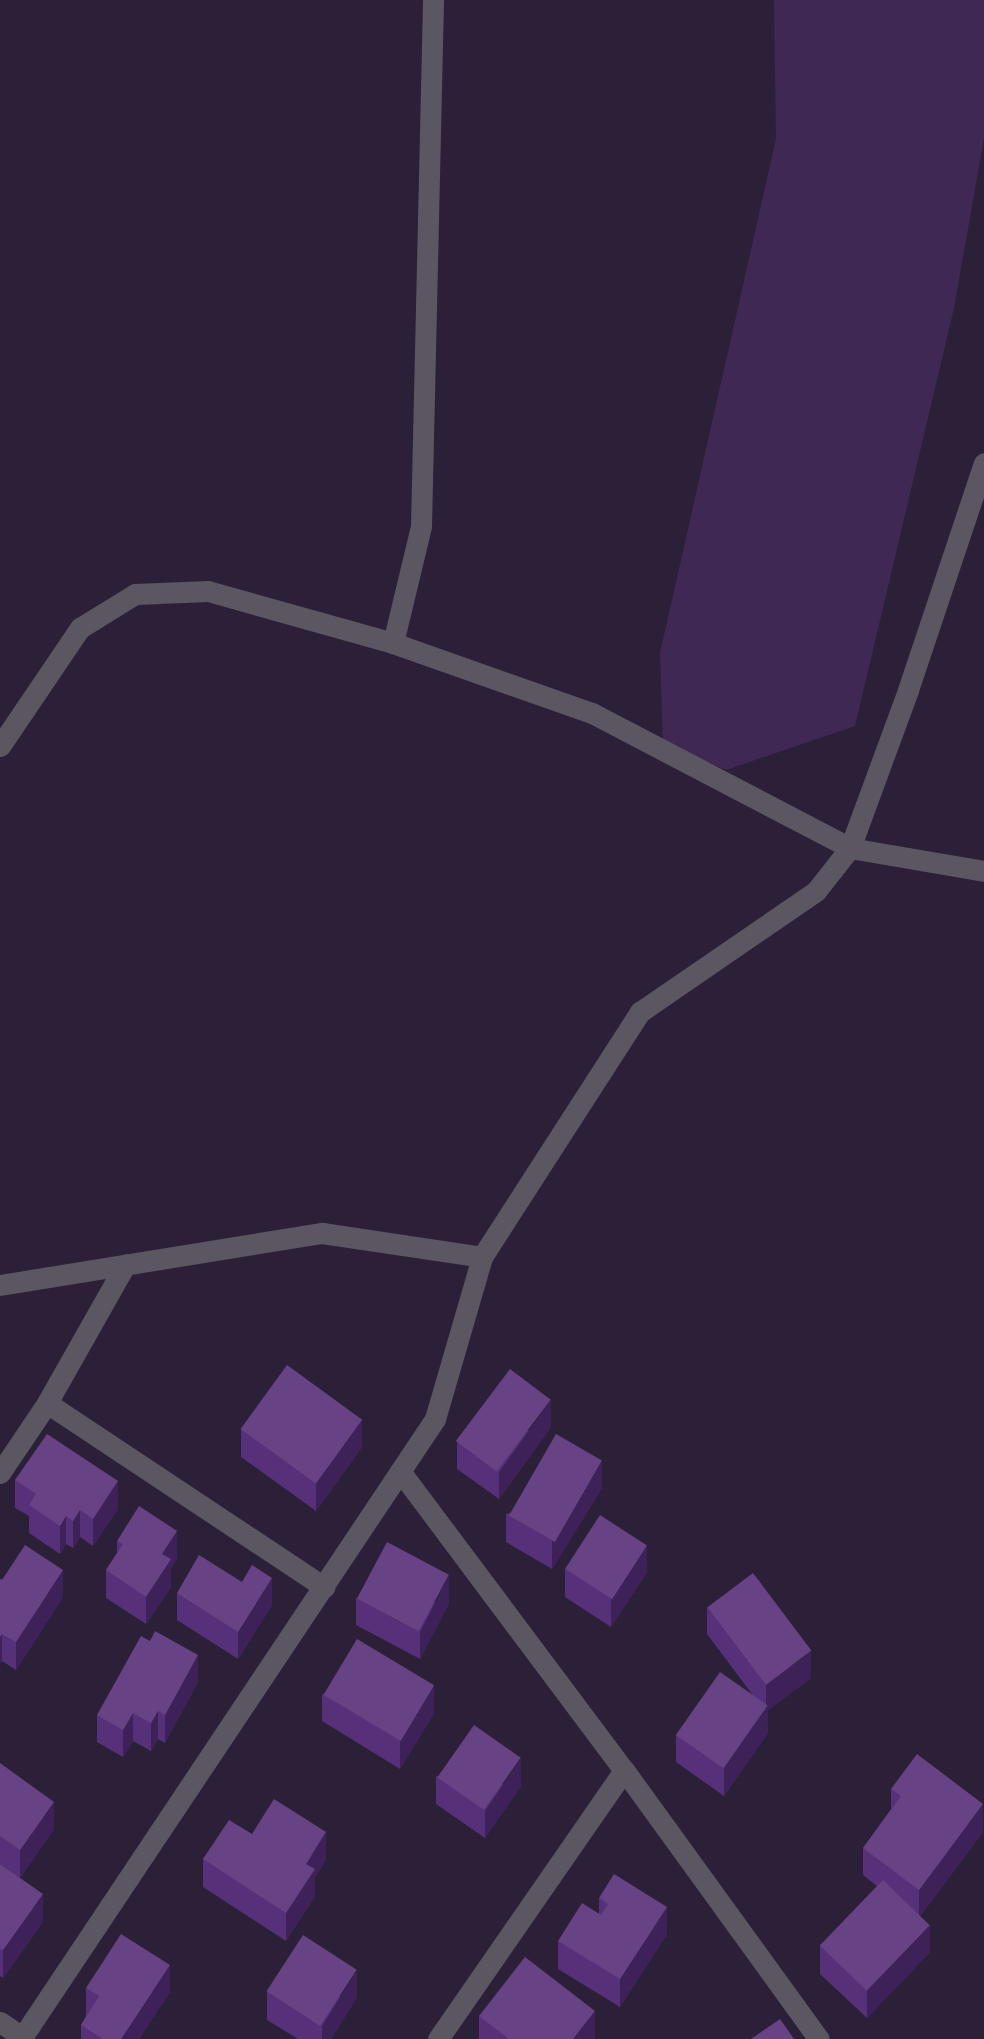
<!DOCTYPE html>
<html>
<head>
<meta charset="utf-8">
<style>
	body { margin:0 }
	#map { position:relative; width:984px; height:2039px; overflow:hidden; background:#2b2038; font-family:Karla,sans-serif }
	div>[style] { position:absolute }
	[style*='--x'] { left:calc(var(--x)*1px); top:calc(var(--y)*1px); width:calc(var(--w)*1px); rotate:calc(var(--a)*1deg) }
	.green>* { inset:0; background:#3f2954 }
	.street>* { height:21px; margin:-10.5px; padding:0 10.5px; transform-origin:10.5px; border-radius:10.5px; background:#5b5662 }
	.wall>* { inset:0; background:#563078 }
	.shaded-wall>* { inset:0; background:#3e2158 }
	.building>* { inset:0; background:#674385; transform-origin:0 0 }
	span { translate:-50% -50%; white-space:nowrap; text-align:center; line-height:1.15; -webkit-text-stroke:5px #110c17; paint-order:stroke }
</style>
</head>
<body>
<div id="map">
	<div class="green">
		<i style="clip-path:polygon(774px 0,984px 0,984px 138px,954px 308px,855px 726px,726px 770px,663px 743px,660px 653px,776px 139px)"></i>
	</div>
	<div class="street">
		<i style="--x:393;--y:643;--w:120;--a:-76.5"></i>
		<i style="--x:421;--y:526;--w:526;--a:-88.69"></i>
		<i style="--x:0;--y:746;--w:143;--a:-55.9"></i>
		<i style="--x:80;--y:628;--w:65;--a:-31.7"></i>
		<i style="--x:135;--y:594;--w:73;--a:-2.4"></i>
		<i style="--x:208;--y:591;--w:192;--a:15.7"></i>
		<i style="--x:393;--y:643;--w:211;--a:19.4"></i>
		<i style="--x:592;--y:713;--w:291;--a:27.6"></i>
		<i style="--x:850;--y:848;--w:136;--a:9.7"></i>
		<i style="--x:0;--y:1285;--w:326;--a:-9.2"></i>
		<i style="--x:322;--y:1233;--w:162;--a:8.5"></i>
		<i style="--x:47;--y:1403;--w:333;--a:33.6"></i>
		<i style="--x:400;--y:1471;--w:374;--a:53.2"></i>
		<i style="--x:624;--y:1770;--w:332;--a:54.1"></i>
		<i style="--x:0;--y:1473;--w:84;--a:-56.1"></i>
		<i style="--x:47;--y:1403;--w:159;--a:-60.5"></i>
		<i style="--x:0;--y:2022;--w:27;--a:34"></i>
		<i style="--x:21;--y:2039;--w:746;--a:-56.27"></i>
		<i style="--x:435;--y:1419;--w:169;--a:-73.8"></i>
		<i style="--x:482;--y:1257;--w:292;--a:-57.2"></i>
		<i style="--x:640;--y:1012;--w:214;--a:-34.5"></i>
		<i style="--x:816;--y:891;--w:55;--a:-51.7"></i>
		<i style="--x:850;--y:848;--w:168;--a:-69.8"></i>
		<i style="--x:908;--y:690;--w:239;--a:-71.5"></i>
		<i style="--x:438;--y:2039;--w:327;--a:-55.3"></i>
	</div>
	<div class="wall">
		<i style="clip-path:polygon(551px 1427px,499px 1499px,457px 1469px,457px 1442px)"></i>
		<i style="clip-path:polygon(241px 1429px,362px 1447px,316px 1511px,241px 1457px)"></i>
		<i style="clip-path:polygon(15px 1480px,118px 1509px,93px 1546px,80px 1537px,73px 1548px,66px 1544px,60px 1554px,29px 1533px,29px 1516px,15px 1508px)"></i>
		<i style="clip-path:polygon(602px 1488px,552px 1569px,506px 1542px,506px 1514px)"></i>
		<i style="clip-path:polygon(117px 1541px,177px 1559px,171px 1568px,171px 1587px,146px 1624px,106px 1598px,106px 1570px,117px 1553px)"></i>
		<i style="clip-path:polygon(565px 1569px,647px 1572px,611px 1627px,565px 1597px)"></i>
		<i style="clip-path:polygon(0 1579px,63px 1597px,16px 1670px,2px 1661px,0 1664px)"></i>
		<i style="clip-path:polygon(177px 1593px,272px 1605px,238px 1659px,177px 1620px)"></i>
		<i style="clip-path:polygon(356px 1598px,449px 1603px,420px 1659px,356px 1625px)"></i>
		<i style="clip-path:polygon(707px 1607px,811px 1678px,768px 1710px,768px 1733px,724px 1796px,676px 1762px,676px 1735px,752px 1694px,707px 1634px)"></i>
		<i style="clip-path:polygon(198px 1682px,165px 1743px,158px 1739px,151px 1751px,133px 1741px,123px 1757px,97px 1742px,97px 1715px)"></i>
		<i style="clip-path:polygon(322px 1694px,434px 1713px,400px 1769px,322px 1721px)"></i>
		<i style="clip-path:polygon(0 1763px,54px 1829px,20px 1878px,0 1864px)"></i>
		<i style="clip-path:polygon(436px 1776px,521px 1786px,485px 1838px,436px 1804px)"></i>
		<i style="clip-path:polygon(891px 1789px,983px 1832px,920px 1916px,930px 1952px,867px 2018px,820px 1974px,820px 1946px,877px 1886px,863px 1875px,863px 1848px,891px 1809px)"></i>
		<i style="clip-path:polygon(252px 1834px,326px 1860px,315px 1877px,315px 1896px,286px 1941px,203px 1887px,203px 1859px)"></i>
		<i style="clip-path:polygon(0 1864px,43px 1922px,3px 1978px,0 1976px)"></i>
		<i style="clip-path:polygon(599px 1898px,667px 1934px,620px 2007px,558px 1969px,558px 1941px,599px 1914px)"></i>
		<i style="clip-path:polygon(86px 1988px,170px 1992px,139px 2039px,81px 2039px,81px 2025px,86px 2016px)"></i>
		<i style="clip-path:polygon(267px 1992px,357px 1997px,331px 2039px,298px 2039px,267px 2020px)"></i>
		<i style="clip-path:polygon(479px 2016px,595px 2039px,479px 2039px)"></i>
	</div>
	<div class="shaded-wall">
		<i style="clip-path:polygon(551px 1400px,551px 1427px,499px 1499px,499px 1472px)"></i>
		<i style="clip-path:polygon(362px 1420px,362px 1447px,316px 1511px,316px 1483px)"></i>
		<i style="clip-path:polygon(602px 1461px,602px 1488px,552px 1569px,552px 1542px)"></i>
		<i style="clip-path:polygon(118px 1481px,118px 1509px,93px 1546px,93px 1519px)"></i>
		<i style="clip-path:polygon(80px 1510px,80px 1537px,73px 1548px,73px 1521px)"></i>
		<i style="clip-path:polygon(66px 1516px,66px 1544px,60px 1554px,60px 1526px)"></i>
		<i style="clip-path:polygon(177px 1531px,177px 1559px,171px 1568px,171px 1587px,146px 1624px,146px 1597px,162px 1554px)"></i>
		<i style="clip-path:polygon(647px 1545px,647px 1572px,611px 1627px,611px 1599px)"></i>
		<i style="clip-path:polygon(63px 1570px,63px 1597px,16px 1670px,16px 1642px)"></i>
		<i style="clip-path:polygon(449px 1575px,449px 1603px,420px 1659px,420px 1632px)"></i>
		<i style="clip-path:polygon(272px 1578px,272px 1605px,238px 1659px,238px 1632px)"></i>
		<i style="clip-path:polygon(2px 1634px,2px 1661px,0 1664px,0 1637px)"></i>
		<i style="clip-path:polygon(811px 1651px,811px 1678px,768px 1710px,768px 1733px,724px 1796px,724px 1768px,766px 1708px,766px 1685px)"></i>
		<i style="clip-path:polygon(198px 1655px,198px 1682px,165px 1743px,165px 1715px)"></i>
		<i style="clip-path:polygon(434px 1685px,434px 1713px,400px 1769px,400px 1741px)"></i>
		<i style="clip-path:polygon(158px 1711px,158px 1739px,151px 1751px,151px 1723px)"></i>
		<i style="clip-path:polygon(133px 1713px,133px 1741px,123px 1757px,123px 1730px)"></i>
		<i style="clip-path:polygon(521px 1758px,521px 1786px,485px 1838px,485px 1811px)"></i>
		<i style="clip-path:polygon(54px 1802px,54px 1829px,20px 1878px,20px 1850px)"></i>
		<i style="clip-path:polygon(983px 1804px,983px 1832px,919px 1917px,919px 1890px)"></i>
		<i style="clip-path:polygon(326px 1832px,326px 1860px,315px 1877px,315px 1896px,286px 1941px,286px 1913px,306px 1864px)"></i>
		<i style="clip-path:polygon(43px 1894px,43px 1922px,3px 1978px,3px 1950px)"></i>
		<i style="clip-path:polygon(667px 1907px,667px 1934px,620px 2007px,620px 1979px)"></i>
		<i style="clip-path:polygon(930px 1925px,930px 1952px,867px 2018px,867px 1991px)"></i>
		<i style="clip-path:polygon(170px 1965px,170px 1992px,139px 2039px,121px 2039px)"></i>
		<i style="clip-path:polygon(357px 1970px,357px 1997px,331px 2039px,322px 2039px,322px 2026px)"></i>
		<i style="clip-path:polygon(595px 2011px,595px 2039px,573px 2039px)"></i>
	</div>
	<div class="building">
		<i style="left:287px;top:1365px;width:93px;height:79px;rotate:36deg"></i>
		<i style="left:510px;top:1369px;width:51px;height:90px;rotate:37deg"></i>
		<i style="clip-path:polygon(47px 1434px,118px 1481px,93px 1519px,80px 1510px,73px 1521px,66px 1516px,60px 1526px,29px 1505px,36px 1494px,15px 1480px)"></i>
		<i style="left:556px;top:1434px;width:53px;height:94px;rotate:30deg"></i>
		<i style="clip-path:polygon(139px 1506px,177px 1531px,162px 1554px,171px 1559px,146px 1597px,106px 1570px,123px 1544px,117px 1541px)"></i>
		<i style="left:600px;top:1515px;width:56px;height:64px;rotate:33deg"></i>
		<i style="left:387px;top:1542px;width:70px;height:64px;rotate:28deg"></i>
		<i style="clip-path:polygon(25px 1545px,63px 1570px,16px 1642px,2px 1634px,0 1637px,0 1579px,2px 1580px)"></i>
		<i style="clip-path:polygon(199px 1555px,242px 1582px,252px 1565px,272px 1578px,238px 1632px,177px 1593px)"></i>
		<i style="left:753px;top:1573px;width:97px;height:57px;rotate:53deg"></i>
		<i style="clip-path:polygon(155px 1631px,198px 1655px,165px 1715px,158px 1711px,151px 1723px,133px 1713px,123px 1730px,97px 1715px,141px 1636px,150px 1641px)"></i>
		<i style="left:357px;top:1639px;width:90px;height:65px;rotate:31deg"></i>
		<i style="left:720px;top:1672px;width:58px;height:77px;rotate:35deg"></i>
		<i style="left:474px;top:1725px;width:57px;height:64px;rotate:35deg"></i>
		<i style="clip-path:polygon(917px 1754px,983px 1804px,919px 1890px,863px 1848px,901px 1796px,891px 1789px)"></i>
		<i style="clip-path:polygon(0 1763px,54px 1802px,20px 1850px,0 1836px)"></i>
		<i style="clip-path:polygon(274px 1799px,326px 1832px,306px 1864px,315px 1869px,286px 1913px,203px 1859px,229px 1820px,252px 1834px)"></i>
		<i style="clip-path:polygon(0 1864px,43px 1894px,3px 1950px,0 1949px)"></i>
		<i style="clip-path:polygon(614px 1874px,667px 1907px,620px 1979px,558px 1941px,582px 1903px,601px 1915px,608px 1904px,599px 1898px)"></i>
		<i style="left:883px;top:1880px;width:65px;height:91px;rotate:44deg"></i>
		<i style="clip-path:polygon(121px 1934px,170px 1965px,121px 2039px,103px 2039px,81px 2025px,99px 1996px,86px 1988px)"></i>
		<i style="left:303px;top:1935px;width:64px;height:67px;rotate:33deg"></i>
		<i style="clip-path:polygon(525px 1957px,595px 2011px,573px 2039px,509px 2039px,479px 2016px)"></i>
		<i style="clip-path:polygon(780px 2019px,794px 2039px,751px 2039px)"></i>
	</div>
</div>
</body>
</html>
